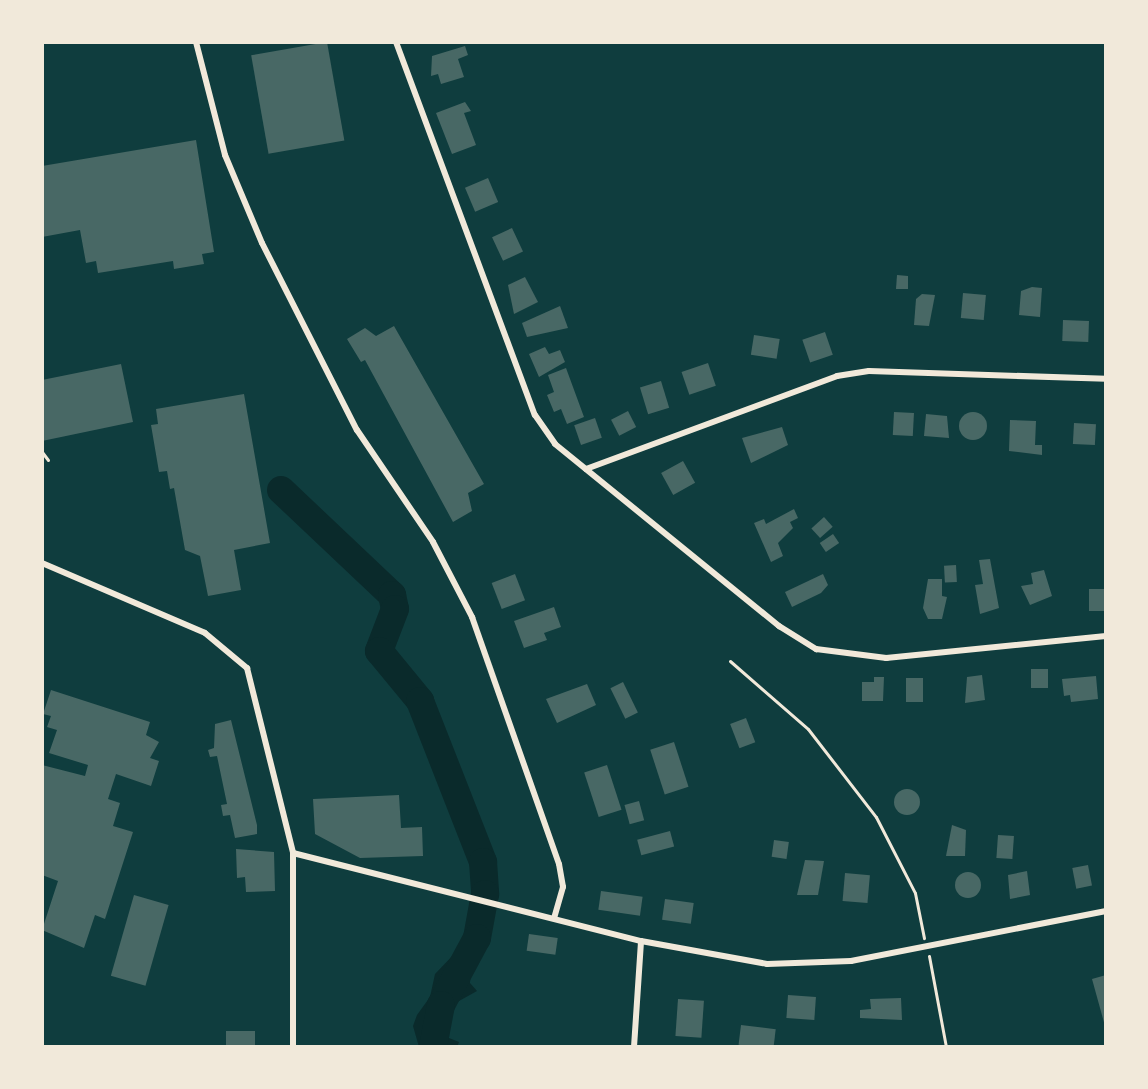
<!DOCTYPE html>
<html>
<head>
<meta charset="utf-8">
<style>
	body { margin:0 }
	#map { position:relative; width:1148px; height:1089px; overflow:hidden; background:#0f3d3e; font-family:Manrope,sans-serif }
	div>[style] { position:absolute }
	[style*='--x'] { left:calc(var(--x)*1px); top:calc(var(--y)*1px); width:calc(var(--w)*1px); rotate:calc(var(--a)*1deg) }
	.water>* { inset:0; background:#0a2a2b }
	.river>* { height:28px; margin:-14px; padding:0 14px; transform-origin:14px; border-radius:14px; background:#0a2a2b }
	.building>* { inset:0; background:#486865; transform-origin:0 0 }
	.round { border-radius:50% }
	.path>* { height:3px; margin:-1.5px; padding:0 1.5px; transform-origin:1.5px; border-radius:1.5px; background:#f1e9da }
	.minor>* { height:6px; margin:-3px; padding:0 3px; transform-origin:3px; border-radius:3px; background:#f1e9da }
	span { translate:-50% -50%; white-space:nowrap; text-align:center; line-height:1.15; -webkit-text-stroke:4.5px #f1e9da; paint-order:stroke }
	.frame { position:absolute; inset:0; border:44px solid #f1e9da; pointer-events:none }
</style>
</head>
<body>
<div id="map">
	<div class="water">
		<i style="clip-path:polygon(458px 950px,472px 953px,470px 983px,477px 991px,450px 1006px,449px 1038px,459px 1042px,457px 1047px,419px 1047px,413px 1026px,417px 1015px,430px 997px,435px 974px)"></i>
	</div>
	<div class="river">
		<i style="--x:281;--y:490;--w:153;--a:43.4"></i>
		<i style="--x:392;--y:595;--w:14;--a:78"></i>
		<i style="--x:395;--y:609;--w:45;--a:110.9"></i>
		<i style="--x:379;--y:651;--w:65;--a:50.6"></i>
		<i style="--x:420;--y:701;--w:173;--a:68.6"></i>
		<i style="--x:483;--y:862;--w:32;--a:86"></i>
		<i style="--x:485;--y:894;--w:45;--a:100.3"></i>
		<i style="--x:477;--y:938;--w:76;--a:118.2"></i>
		<i style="--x:441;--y:1005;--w:43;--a:100.8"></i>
	</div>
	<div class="building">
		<i style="left:327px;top:42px;width:100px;height:77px;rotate:80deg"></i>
		<i style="clip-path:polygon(465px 46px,468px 55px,458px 59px,464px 77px,441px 84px,438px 74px,431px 76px,432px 56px)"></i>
		<i style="clip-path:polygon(465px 102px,471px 111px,464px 113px,476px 145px,452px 154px,436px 113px)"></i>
		<i style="clip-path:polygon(196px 140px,214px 252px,202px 254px,204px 264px,174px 269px,173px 261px,98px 273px,96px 261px,86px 263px,80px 230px,42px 237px,42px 166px)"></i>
		<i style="left:488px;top:178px;width:26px;height:25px;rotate:67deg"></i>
		<i style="left:512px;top:228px;width:26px;height:22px;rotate:65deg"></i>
		<i style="clip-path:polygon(897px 275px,908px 276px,908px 289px,896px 289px)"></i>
		<i style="clip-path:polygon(525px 277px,538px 302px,514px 314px,508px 285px)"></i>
		<i style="clip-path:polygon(1032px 287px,1042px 288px,1040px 317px,1019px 315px,1021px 291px)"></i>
		<i style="left:963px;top:293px;width:23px;height:25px;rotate:5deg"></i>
		<i style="clip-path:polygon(922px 294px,935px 295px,929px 326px,914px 325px,916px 299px)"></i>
		<i style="clip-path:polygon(560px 306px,568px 328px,527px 337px,522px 323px)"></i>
		<i style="left:1063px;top:320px;width:26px;height:21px;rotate:2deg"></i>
		<i style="clip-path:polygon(394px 326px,484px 484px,468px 493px,472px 511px,453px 522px,365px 360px,361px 362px,347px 339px,365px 328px,376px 336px)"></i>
		<i style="left:825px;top:332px;width:24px;height:24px;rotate:71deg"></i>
		<i style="left:754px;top:335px;width:26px;height:20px;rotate:9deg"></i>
		<i style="clip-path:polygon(545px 347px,549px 354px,560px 350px,565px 362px,539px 377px,529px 354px)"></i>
		<i style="left:708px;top:363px;width:24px;height:28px;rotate:71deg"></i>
		<i style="clip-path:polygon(121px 364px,133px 422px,42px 441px,42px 380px)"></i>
		<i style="clip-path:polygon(566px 368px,584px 417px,567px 424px,561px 409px,554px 412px,547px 395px,554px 392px,548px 375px)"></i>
		<i style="left:661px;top:381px;width:28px;height:22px;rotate:73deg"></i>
		<i style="clip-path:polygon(244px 394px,270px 543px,234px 550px,241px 590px,208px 596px,200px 556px,185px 550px,174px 488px,170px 489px,167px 471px,159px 472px,151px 425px,158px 424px,156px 409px)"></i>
		<i style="left:628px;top:411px;width:18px;height:19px;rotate:63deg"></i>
		<i style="left:894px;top:412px;width:20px;height:23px;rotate:3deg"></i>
		<i class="round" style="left:959px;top:412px;width:28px;height:28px"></i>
		<i style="clip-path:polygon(926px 414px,947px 416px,949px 438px,924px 436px)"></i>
		<i style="left:595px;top:418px;width:21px;height:22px;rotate:71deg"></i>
		<i style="clip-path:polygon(1010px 420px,1036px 421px,1035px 445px,1042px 445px,1042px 455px,1009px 451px)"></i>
		<i style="left:1074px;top:423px;width:22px;height:21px;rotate:3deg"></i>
		<i style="clip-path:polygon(782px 427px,788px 445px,751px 463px,742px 438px)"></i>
		<i style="left:683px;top:461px;width:25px;height:25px;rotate:61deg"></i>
		<i style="clip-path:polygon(794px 509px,798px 518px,790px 522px,793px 528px,778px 543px,783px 556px,771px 562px,754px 523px,764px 519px,766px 524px)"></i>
		<i style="left:824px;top:517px;width:13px;height:17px;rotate:48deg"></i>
		<i style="left:833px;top:534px;width:11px;height:16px;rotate:56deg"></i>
		<i style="clip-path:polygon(990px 559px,999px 608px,980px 614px,975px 585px,983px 584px,979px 560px)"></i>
		<i style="left:956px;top:565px;width:17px;height:12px;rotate:87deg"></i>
		<i style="clip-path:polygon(1044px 570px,1052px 596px,1030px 605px,1021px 586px,1033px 584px,1031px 573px)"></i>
		<i style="left:515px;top:574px;width:28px;height:25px;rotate:69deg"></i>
		<i style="clip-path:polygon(823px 574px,828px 585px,821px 593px,792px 607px,785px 592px)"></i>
		<i style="clip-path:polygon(928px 579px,942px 579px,942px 596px,947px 597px,942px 619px,928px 619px,923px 608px)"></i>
		<i style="left:1089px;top:589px;width:17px;height:22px"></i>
		<i style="clip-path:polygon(554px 607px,561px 627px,544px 633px,547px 640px,524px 648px,514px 621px)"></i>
		<i style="left:1031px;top:669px;width:17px;height:19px"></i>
		<i style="clip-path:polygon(982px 675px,985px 700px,965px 703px,967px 677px)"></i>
		<i style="clip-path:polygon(1096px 676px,1098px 699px,1071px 702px,1070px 695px,1064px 696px,1062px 679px)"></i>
		<i style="clip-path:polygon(874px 677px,884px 677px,883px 701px,862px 701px,862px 682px,874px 682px)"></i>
		<i style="left:906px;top:678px;width:17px;height:24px"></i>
		<i style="left:623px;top:682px;width:34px;height:14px;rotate:64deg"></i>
		<i style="clip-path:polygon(587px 684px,596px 705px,557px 723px,546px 699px)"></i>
		<i style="clip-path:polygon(51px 690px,150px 722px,146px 735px,159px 742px,150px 758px,159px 761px,151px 786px,116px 774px,108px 799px,120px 803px,113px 826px,133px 832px,105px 919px,95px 915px,84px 948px,42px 930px,58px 881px,42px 875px,42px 765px,85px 776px,88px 765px,49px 753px,57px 730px,47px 727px,51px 716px,43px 714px)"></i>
		<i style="left:746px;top:718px;width:26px;height:17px;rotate:69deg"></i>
		<i style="clip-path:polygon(231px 720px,257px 825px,257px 834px,235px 838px,230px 815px,223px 816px,221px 805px,227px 804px,217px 756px,210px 757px,208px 750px,214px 748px,215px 724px)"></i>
		<i style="left:674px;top:742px;width:47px;height:25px;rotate:72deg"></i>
		<i style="left:607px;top:765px;width:47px;height:24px;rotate:72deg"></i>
		<i class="round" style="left:894px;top:789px;width:26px;height:26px"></i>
		<i style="clip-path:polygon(399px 795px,401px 828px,422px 827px,423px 856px,360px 858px,315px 834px,313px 799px)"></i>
		<i style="left:639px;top:801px;width:20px;height:15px;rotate:75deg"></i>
		<i style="clip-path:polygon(952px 825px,966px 830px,965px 856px,946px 856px)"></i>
		<i style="left:670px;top:831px;width:16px;height:34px;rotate:75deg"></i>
		<i style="left:998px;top:835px;width:16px;height:23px;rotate:4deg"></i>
		<i style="left:774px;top:840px;width:15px;height:17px;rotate:8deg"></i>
		<i style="clip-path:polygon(236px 849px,274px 852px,275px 891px,246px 892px,245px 877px,237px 878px)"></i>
		<i style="clip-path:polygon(805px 860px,824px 861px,818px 895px,797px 895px)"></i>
		<i style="left:1088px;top:865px;width:21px;height:16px;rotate:79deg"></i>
		<i style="clip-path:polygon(1027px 871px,1030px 895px,1010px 899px,1008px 875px)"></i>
		<i class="round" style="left:955px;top:872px;width:26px;height:26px"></i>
		<i style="left:845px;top:873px;width:25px;height:28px;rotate:5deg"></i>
		<i style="left:601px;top:891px;width:42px;height:19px;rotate:8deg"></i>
		<i style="left:134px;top:895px;width:36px;height:84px;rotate:16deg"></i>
		<i style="left:665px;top:899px;width:29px;height:21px;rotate:8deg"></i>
		<i style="left:529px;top:934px;width:29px;height:17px;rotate:8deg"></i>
		<i style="clip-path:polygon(1106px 975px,1106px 1026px,1105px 1026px,1092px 979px)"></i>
		<i style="left:788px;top:995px;width:28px;height:23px;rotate:4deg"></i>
		<i style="clip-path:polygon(901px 998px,902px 1020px,860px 1018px,860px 1010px,871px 1009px,870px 999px)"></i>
		<i style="left:678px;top:999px;width:26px;height:37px;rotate:4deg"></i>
		<i style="left:741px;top:1025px;width:35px;height:20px;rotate:7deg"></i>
		<i style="left:226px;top:1031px;width:29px;height:16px"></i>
	</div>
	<div class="path">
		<i style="--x:42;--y:452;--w:10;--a:53"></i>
		<i style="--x:730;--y:661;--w:103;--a:41.1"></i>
		<i style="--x:808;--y:729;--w:111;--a:52.3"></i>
		<i style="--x:876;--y:817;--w:85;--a:62.8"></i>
		<i style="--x:915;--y:893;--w:46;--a:78.7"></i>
		<i style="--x:929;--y:956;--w:93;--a:79.4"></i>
	</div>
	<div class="minor">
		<i style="--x:196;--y:42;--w:117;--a:75.6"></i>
		<i style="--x:225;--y:155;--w:95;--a:67.2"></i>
		<i style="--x:262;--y:243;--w:210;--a:63.1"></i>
		<i style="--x:357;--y:430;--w:135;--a:55.8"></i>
		<i style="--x:433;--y:542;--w:85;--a:62.5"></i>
		<i style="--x:472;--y:617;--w:262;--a:70.6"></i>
		<i style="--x:559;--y:864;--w:23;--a:80"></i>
		<i style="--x:563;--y:887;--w:32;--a:106"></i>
		<i style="--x:396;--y:42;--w:398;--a:69.6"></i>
		<i style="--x:535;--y:415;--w:35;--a:55"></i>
		<i style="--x:555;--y:444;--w:289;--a:39.1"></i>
		<i style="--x:779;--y:626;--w:44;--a:31.9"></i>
		<i style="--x:816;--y:649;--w:71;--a:7.3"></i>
		<i style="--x:886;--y:658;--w:221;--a:-5.7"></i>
		<i style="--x:586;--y:469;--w:268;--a:-20.3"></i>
		<i style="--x:837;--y:376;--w:32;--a:-9"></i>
		<i style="--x:869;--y:371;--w:237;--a:1.9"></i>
		<i style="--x:42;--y:563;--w:177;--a:23.2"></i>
		<i style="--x:205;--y:633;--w:55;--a:39.8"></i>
		<i style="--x:247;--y:668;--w:191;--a:76"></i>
		<i style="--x:293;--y:853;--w:194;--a:90"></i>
		<i style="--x:293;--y:853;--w:359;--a:14.2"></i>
		<i style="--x:641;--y:941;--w:128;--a:10.3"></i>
		<i style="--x:767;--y:964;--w:84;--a:-2"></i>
		<i style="--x:851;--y:961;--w:260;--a:-11.1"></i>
		<i style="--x:634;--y:1047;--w:106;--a:-86.2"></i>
	</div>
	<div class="frame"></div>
</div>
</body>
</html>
